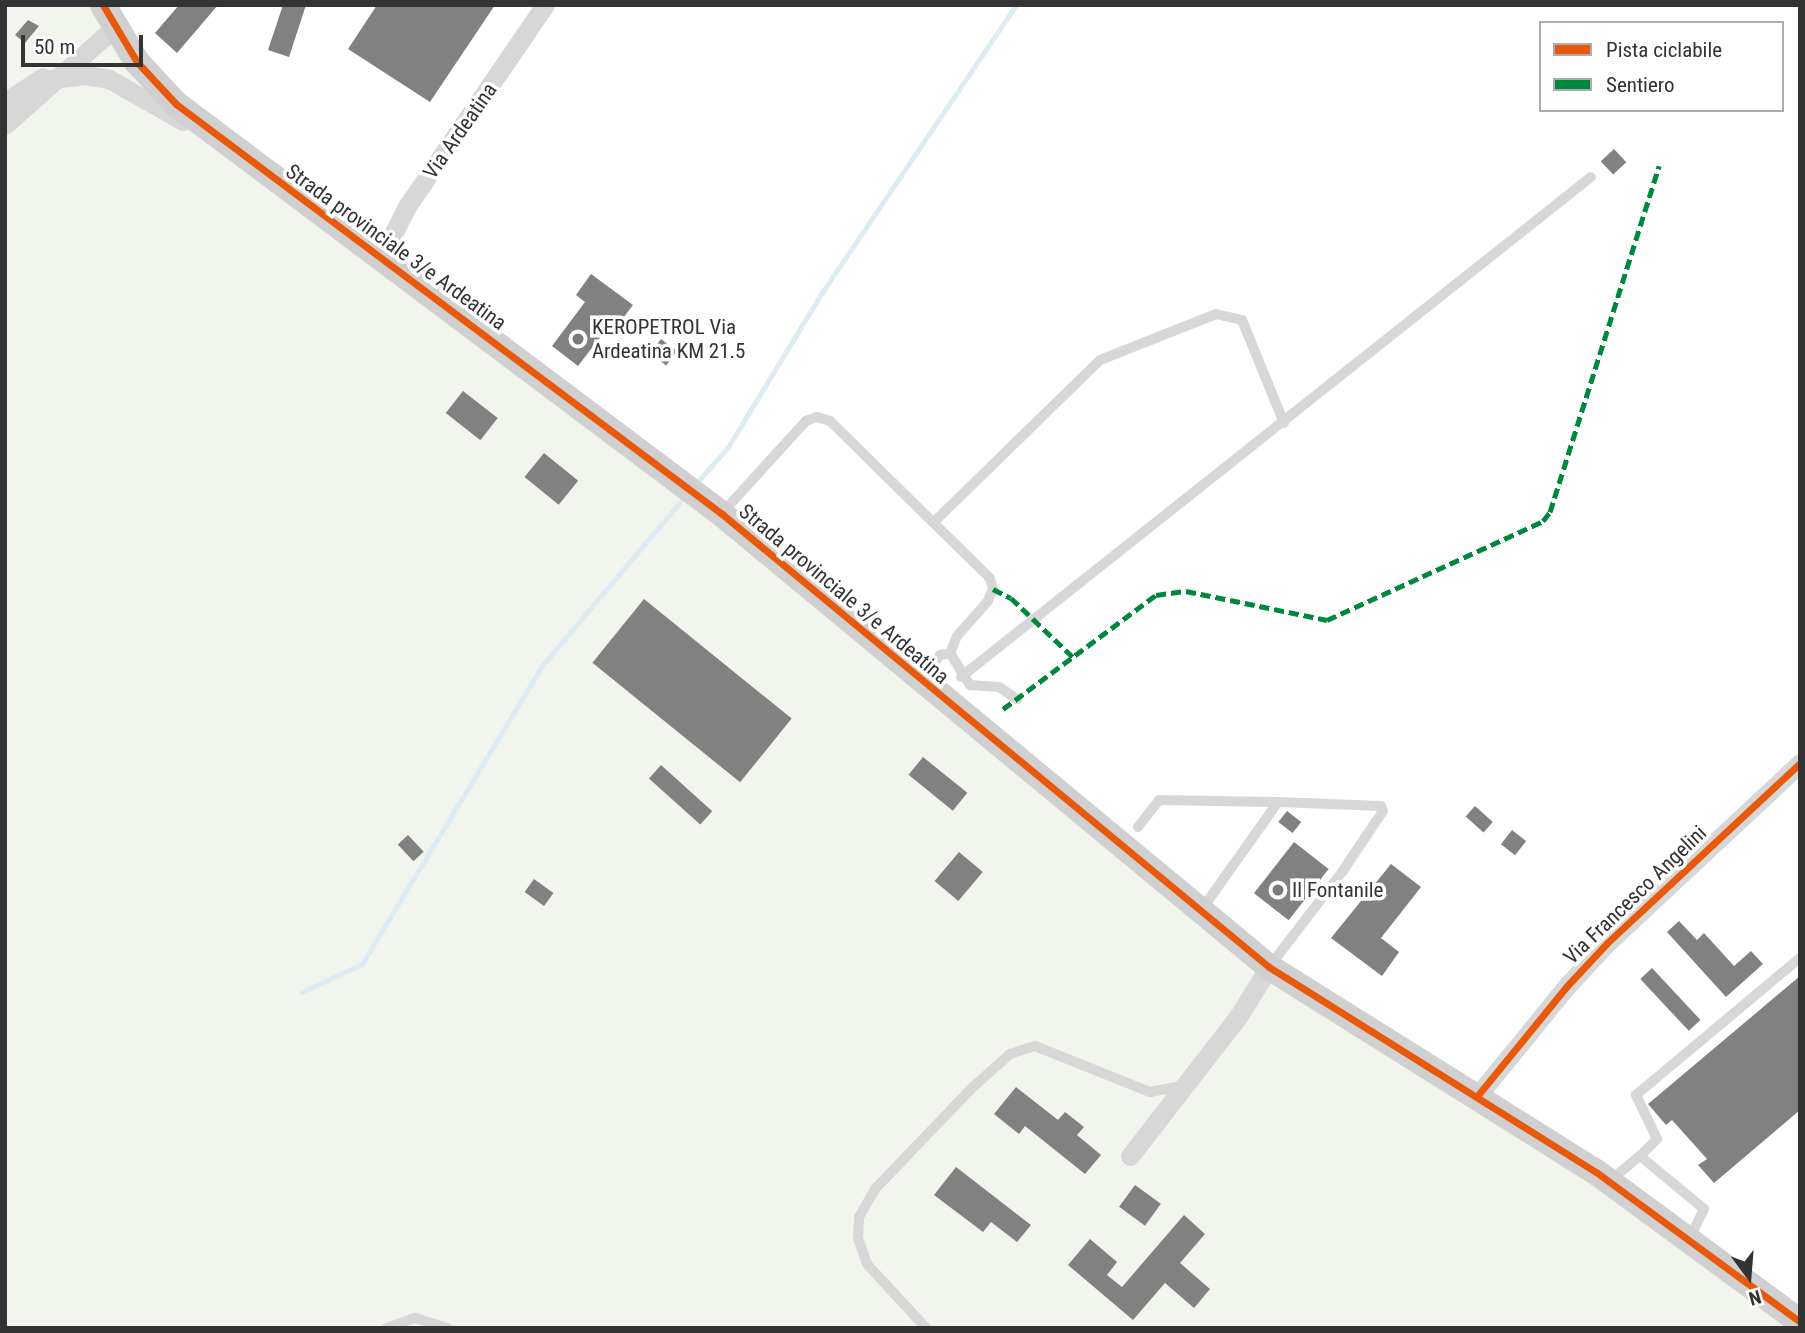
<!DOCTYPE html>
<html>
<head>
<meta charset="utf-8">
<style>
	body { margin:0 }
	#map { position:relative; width:1805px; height:1333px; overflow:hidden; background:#fff; font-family:"Roboto Condensed",sans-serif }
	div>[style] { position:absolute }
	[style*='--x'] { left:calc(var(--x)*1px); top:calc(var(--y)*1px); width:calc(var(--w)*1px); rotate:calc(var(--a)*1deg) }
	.green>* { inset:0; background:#f1f5ed }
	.stream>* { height:5px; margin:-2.5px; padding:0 2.5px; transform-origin:2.5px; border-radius:2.5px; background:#ddebf3 }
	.building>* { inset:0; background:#818181; transform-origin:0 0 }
	.service>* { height:10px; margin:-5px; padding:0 5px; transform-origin:5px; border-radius:5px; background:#d7d7d7 }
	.minor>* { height:19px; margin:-9.5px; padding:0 9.5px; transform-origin:9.5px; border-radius:9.5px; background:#d7d7d7 }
	.secondary>* { height:26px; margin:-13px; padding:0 13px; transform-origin:13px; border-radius:13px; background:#d0d0d0 }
	.quiet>* { height:5px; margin-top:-2.5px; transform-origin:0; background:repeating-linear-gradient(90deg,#00873e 0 10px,transparent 0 15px) }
	.cycleway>* { height:7px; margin:-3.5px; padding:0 3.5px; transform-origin:3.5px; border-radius:3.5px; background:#e8590c }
	.dots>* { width:19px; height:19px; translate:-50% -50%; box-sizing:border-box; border:4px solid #fff; border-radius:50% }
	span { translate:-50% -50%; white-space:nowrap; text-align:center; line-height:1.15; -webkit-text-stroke:7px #fff; paint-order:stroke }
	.street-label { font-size:21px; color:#333 }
	.poi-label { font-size:21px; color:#333 }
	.left { translate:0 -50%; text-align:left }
	.frame { position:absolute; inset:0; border:7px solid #333; pointer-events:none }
	.legend { position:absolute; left:1539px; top:21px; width:245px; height:91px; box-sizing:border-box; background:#fff; border:2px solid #adadad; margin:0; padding:9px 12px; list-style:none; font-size:21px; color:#333 }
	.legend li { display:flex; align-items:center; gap:14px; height:35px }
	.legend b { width:35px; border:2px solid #adadad }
	.north { position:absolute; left:1714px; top:1242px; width:70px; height:70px; -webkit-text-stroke:5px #fff; paint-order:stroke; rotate:164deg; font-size:19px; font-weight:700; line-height:28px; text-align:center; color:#333 }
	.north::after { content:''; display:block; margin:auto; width:24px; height:32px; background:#333; clip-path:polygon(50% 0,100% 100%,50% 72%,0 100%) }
	.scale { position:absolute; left:21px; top:35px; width:122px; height:32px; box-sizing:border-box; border:4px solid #333; border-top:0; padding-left:9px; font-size:21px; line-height:24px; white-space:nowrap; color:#333; -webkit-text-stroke:5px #fff; paint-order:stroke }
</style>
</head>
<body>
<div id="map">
	<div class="green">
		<i style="clip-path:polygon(5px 5px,91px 5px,107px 33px,1199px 913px,1478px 1095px,1791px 1328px,5px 1328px)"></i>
	</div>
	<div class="stream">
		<i style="--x:700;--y:479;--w:43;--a:-48.8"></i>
		<i style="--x:728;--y:447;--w:183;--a:-58.7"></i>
		<i style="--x:823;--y:291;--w:345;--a:-56"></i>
		<i style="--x:302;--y:992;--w:66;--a:-25"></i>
		<i style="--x:362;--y:964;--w:347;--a:-58.9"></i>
		<i style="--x:541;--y:667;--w:217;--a:-49.9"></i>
	</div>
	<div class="building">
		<i style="clip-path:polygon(179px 5px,218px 5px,177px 53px,155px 33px)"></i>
		<i style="clip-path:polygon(283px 5px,306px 5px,289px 57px,268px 50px)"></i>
		<i style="clip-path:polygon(377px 5px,495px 5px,430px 102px,348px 49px)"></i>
		<i style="clip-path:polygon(28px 20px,39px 26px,25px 43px,15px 35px)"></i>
		<i style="left:1614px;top:149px;width:18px;height:18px;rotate:47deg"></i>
		<i style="clip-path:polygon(591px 274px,633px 305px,617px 326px,612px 322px,578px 366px,552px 346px,585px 302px,576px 295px)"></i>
		<i style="left:661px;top:339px;width:20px;height:18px;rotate:37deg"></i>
		<i style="left:463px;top:391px;width:44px;height:28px;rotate:38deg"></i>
		<i style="left:544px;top:453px;width:44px;height:31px;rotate:39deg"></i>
		<i style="left:644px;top:599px;width:190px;height:82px;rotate:39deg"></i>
		<i style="left:923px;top:757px;width:57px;height:23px;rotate:39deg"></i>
		<i style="left:661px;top:765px;width:69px;height:18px;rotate:42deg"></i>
		<i style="left:1475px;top:806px;width:24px;height:14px;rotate:42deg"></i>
		<i style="left:1287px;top:811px;width:18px;height:14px;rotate:38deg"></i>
		<i style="left:1512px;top:830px;width:18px;height:18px;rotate:38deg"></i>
		<i style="left:408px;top:835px;width:23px;height:14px;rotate:47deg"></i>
		<i style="left:1294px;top:842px;width:44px;height:65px;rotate:38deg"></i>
		<i style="left:959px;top:852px;width:31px;height:38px;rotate:40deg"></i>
		<i style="clip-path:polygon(1391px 864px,1421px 887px,1381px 938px,1399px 952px,1382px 976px,1331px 938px)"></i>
		<i style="left:534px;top:879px;width:24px;height:16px;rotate:36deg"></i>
		<i style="clip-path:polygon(1679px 921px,1697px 940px,1704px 933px,1734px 966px,1751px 951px,1763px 964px,1726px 997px,1667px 932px)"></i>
		<i style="left:1652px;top:968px;width:71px;height:16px;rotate:47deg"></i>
		<i style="clip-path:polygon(1800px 976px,1800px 1110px,1714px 1183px,1698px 1165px,1707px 1159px,1672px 1120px,1666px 1125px,1648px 1104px)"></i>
		<i style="clip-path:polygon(1016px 1087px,1058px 1120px,1065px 1112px,1084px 1127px,1077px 1135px,1101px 1155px,1085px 1174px,1025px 1126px,1019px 1134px,994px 1114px)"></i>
		<i style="clip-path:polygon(956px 1167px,1031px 1225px,1017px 1242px,991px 1222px,983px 1232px,934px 1195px)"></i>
		<i style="left:1135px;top:1185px;width:32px;height:27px;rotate:36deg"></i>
		<i style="clip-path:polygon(1184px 1215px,1205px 1234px,1180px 1263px,1210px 1289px,1194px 1308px,1165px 1283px,1133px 1320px,1068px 1265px,1090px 1239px,1117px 1262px,1107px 1275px,1122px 1287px)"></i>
	</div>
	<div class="service">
		<i style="--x:722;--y:513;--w:125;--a:-47.6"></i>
		<i style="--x:806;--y:421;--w:12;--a:-20"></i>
		<i style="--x:817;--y:417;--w:14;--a:17"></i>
		<i style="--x:830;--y:421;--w:224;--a:44.5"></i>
		<i style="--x:990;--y:578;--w:11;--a:75"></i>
		<i style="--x:993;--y:589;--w:13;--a:113"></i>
		<i style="--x:988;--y:601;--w:47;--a:131.5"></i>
		<i style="--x:957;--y:636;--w:18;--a:112"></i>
		<i style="--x:950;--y:653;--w:38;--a:58"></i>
		<i style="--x:970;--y:685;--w:29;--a:4"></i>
		<i style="--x:999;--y:687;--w:22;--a:34"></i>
		<i style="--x:934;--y:522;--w:232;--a:-44.3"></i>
		<i style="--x:1100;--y:360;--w:125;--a:-21.6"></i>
		<i style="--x:1216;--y:314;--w:27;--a:13"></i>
		<i style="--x:1242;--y:320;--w:111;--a:67.8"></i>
		<i style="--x:924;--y:677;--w:27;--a:-54"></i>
		<i style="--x:940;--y:655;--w:10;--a:-11"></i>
		<i style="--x:961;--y:677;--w:804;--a:-38.44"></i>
		<i style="--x:1138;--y:827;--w:34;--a:-52"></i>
		<i style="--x:1159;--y:800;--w:119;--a:1"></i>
		<i style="--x:1202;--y:909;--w:131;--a:-54.6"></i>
		<i style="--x:1278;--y:802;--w:103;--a:2.2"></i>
		<i style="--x:1381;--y:806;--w:5;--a:68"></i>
		<i style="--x:1383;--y:811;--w:73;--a:123.9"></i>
		<i style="--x:1342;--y:872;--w:120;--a:127.5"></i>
		<i style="--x:1640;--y:1156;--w:24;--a:-45"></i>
		<i style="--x:1657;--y:1139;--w:49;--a:-115.5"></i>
		<i style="--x:1636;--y:1095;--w:214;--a:-39.9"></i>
		<i style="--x:1611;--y:1180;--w:38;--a:-40"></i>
		<i style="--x:1640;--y:1156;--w:83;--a:39.6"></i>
		<i style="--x:1704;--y:1209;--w:34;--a:116"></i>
		<i style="--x:387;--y:1328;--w:30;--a:-20"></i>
		<i style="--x:415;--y:1318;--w:34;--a:17"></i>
		<i style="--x:926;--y:1328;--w:87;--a:-132.7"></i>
		<i style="--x:867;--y:1264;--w:28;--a:-109"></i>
		<i style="--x:858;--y:1238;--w:21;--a:-87"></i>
		<i style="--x:859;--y:1217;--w:34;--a:-60"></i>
		<i style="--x:876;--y:1188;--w:140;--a:-46.2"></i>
		<i style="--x:973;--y:1087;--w:50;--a:-41.7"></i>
		<i style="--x:1010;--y:1054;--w:26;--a:-18"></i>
		<i style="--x:1035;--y:1046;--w:124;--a:21.8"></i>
		<i style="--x:1150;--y:1092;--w:31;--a:-11"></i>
	</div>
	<div class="minor">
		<i style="--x:52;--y:79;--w:33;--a:-7"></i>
		<i style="--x:85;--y:75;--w:24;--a:9"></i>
		<i style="--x:109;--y:79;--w:85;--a:29.6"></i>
		<i style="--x:5;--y:102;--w:45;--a:-33.3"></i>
		<i style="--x:5;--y:125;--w:147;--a:-41.7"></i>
		<i style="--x:389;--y:263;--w:31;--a:-81"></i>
		<i style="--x:394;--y:232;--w:30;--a:-63"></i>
		<i style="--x:408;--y:205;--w:242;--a:-55.6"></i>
		<i style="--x:1478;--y:1095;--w:139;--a:-50.8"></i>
		<i style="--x:1566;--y:987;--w:60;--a:-47"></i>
		<i style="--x:1607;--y:943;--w:264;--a:-43"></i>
		<i style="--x:1130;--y:1156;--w:176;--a:-52.2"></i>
		<i style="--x:1238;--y:1017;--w:59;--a:-58.2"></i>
	</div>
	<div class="secondary">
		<i style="--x:103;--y:5;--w:66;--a:59.2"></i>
		<i style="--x:137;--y:62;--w:57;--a:47.1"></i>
		<i style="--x:176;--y:104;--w:683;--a:36.9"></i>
		<i style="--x:722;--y:514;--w:710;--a:39.63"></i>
		<i style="--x:1269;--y:967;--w:386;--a:32.1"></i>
		<i style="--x:1596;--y:1172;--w:253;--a:36.3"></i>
	</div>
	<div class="quiet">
		<i style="--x:993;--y:589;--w:20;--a:27"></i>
		<i style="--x:1011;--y:598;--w:87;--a:43.6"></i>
		<i style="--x:1003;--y:709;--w:191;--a:-36.7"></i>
		<i style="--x:1156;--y:595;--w:30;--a:-8"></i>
		<i style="--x:1186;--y:591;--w:144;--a:11.6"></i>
		<i style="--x:1327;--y:620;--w:238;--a:-24.6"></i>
		<i style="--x:1543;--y:521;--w:11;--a:-52"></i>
		<i style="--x:1550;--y:512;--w:363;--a:-72.5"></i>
	</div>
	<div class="cycleway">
		<i style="--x:103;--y:5;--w:66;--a:59.2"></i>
		<i style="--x:137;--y:62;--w:57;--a:47.1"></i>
		<i style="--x:176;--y:104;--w:683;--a:36.9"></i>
		<i style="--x:722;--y:514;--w:710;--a:39.63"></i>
		<i style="--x:1269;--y:967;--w:386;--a:32.1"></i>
		<i style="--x:1596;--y:1172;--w:253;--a:36.3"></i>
		<i style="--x:1478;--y:1095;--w:139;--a:-50.8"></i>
		<i style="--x:1566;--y:987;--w:60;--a:-47"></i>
		<i style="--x:1607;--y:943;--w:264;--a:-43"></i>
	</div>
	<div class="dots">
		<i style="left:578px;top:339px;background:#7a7a7a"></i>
		<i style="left:1278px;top:890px;background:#7a7a7a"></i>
	</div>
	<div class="street-label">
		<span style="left:460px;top:131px;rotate:-55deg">Via Ardeatina</span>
		<span style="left:396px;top:247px;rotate:36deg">Strada provinciale 3/e Ardeatina</span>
		<span style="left:844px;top:594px;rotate:40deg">Strada provinciale 3/e Ardeatina</span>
		<span style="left:1635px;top:895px;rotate:-44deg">Via Francesco Angelini</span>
	</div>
	<div class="poi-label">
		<span class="left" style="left:592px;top:339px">KEROPETROL Via<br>Ardeatina KM 21.5</span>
		<span class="left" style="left:1292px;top:890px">Il Fontanile</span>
	</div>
	<div class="frame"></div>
	<ul class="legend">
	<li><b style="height:9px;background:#e8590c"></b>Pista ciclabile</li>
	<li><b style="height:9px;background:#00873e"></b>Sentiero</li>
	</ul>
	<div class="north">N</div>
	<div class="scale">50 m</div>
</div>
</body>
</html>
